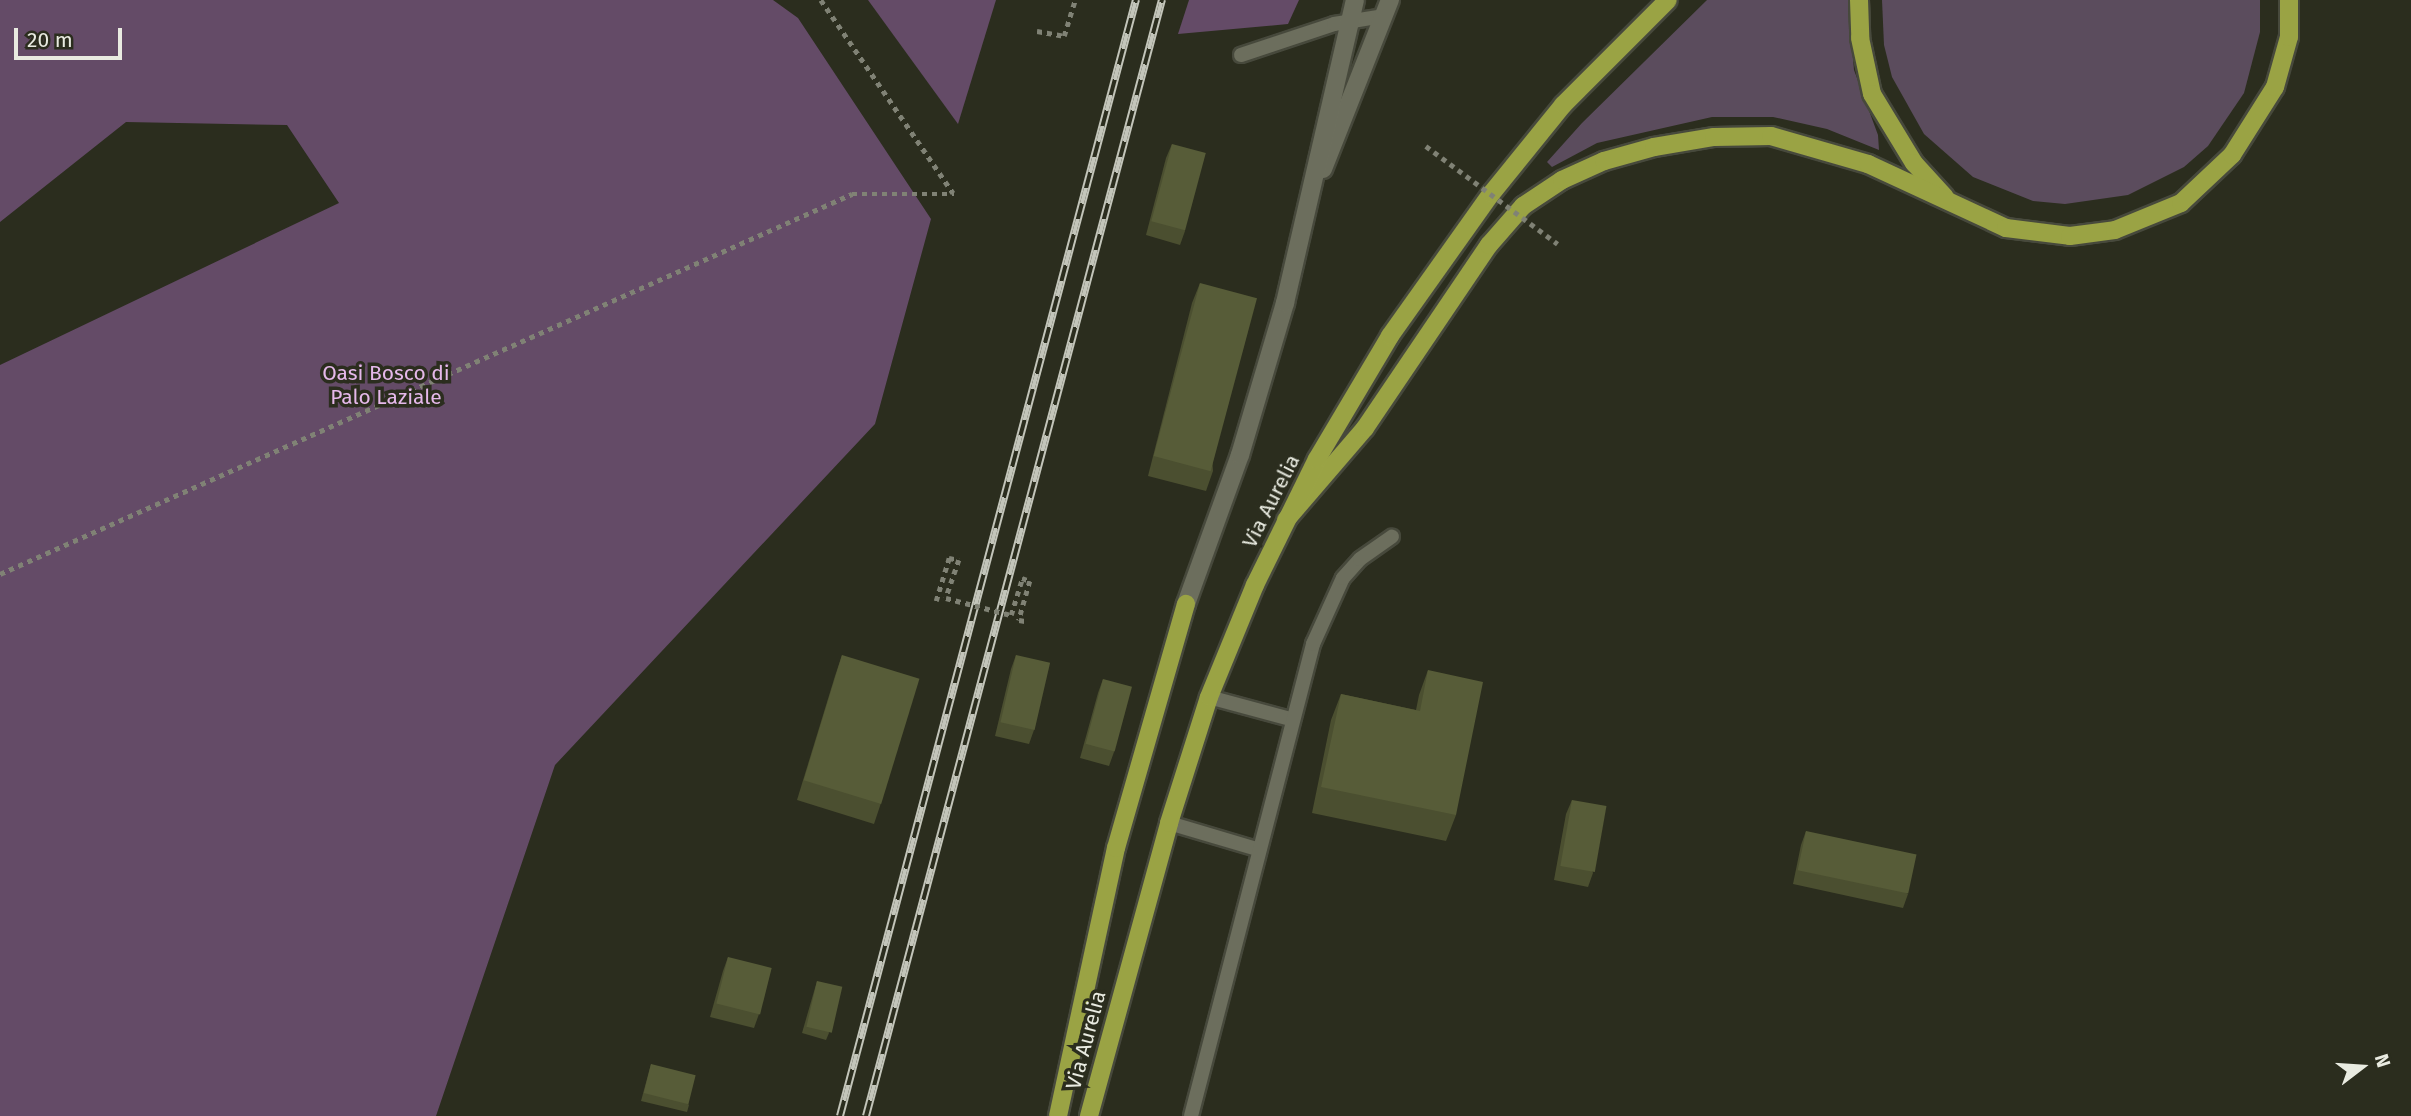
<!DOCTYPE html>
<html>
<head>
<meta charset="utf-8">
<style>
	body { margin:0 }
	#map { position:relative; width:2411px; height:1116px; overflow:hidden; background:#2b2d1e; font-family:"Fira Sans",sans-serif }
	div>[style] { position:absolute }
	[style*='--x'] { left:calc(var(--x)*1px); top:calc(var(--y)*1px); width:calc(var(--w)*1px); rotate:calc(var(--a)*1deg) }
	.green>* { inset:0; background:#5b4c5d }
	.forest>* { inset:0; background:#644b67 }
	.path>* { height:4.5px; margin-top:-2.25px; transform-origin:0; background:repeating-linear-gradient(90deg,#808275 0 5px,transparent 0 10px) }
	.roads { filter:drop-shadow(2px 0 #47493c) drop-shadow(-2px 0 #47493c) drop-shadow(0 2px #47493c) drop-shadow(0 -2px #47493c) }
	.service>* { height:14px; margin:-7px; padding:0 7px; transform-origin:7px; border-radius:7px; background:#6c6e5d }
	.tertiary>* { height:18px; margin:-9px; padding:0 9px; transform-origin:9px; border-radius:9px; background:#6c6e5d }
	.primary>* { height:18px; margin:-9px; padding:0 9px; transform-origin:9px; border-radius:9px; background:#9aa344 }
	.rail>* { height:8px; margin-top:-4px; transform-origin:0; background:repeating-linear-gradient(90deg,#2b2d1e 0 16px,#c3c5ba 0 32px); box-sizing:border-box; border-block:2px solid #c3c5ba }
	.path-bridge>* { height:4.5px; margin-top:-2.25px; transform-origin:0; background:repeating-linear-gradient(90deg,#808275 0 5px,transparent 0 10px) }
	.wall>* { inset:0; background:#4b4f30 }
	.building>* { inset:0; background:#575c38; transform-origin:0 0 }
	span { translate:-50% -50%; white-space:nowrap; text-align:center; line-height:1.15; -webkit-text-stroke:7px #2b2d1e; paint-order:stroke }
	.park-label { font-size:21px; color:#e5b8ea }
	.street-label { font-size:21px; color:#e9ebe1 }
	.north { position:absolute; left:2327px; top:1032px; width:70px; height:70px; -webkit-text-stroke:5px #2b2d1e; paint-order:stroke; rotate:73deg; font-size:19px; font-weight:700; line-height:28px; text-align:center; color:#e9ebe1 }
	.north::after { content:''; display:block; margin:auto; width:24px; height:32px; background:#e9ebe1; clip-path:polygon(50% 0,100% 100%,50% 72%,0 100%) }
	.scale { position:absolute; left:14px; top:28px; width:108px; height:32px; box-sizing:border-box; border:4px solid #e9ebe1; border-top:0; padding-left:9px; font-size:21px; line-height:24px; white-space:nowrap; color:#e9ebe1; -webkit-text-stroke:5px #2b2d1e; paint-order:stroke }
</style>
</head>
<body>
<div id="map">
	<div class="green">
		<i style="clip-path:polygon(1707px 0,1848px 0,1854px 70px,1878px 135px,1879px 150px,1827px 129px,1773px 117px,1712px 117px,1597px 143px,1552px 167px,1547px 162px,1582px 123px)"></i>
		<i style="clip-path:polygon(1882px 0,2260px 0,2260px 32px,2244px 93px,2208px 146px,2184px 167px,2128px 195px,2065px 204px,2033px 201px,1973px 177px,1924px 134px,1892px 77px,1884px 45px)"></i>
	</div>
	<div class="forest">
		<i style="clip-path:polygon(0 0,773px 0,798px 18px,931px 219px,875px 424px,555px 765px,436px 1116px,0 1116px,0 365px,339px 203px,287px 125px,126px 122px,0 222px)"></i>
		<i style="clip-path:polygon(868px 0,996px 0,958px 124px)"></i>
		<i style="clip-path:polygon(1189px 0,1299px 0,1288px 24px,1178px 34px)"></i>
	</div>
	<div class="path">
		<i style="--x:821;--y:0;--w:234;--a:55.6"></i>
		<i style="--x:1037;--y:31;--w:27;--a:10"></i>
		<i style="--x:1064;--y:36;--w:38;--a:-73"></i>
		<i style="--x:0;--y:574;--w:933;--a:-24.04"></i>
		<i style="--x:852;--y:194;--w:102;--a:0"></i>
	</div>
	<div class="roads">
		<div class="service">
			<i style="--x:1241;--y:55;--w:98;--a:-18.4"></i>
			<i style="--x:1334;--y:24;--w:51;--a:-9.1"></i>
			<i style="--x:1209;--y:697;--w:84;--a:15.2"></i>
			<i style="--x:1169;--y:823;--w:92;--a:16.5"></i>
			<i style="--x:1191;--y:1116;--w:488;--a:-75.5"></i>
			<i style="--x:1313;--y:644;--w:72;--a:-65.6"></i>
			<i style="--x:1343;--y:578;--w:25;--a:-48"></i>
			<i style="--x:1360;--y:559;--w:39;--a:-35"></i>
		</div>
		<div class="tertiary">
			<i style="--x:1323;--y:169;--w:182;--a:-68.4"></i>
			<i style="--x:1186;--y:604;--w:158;--a:-70.1"></i>
			<i style="--x:1240;--y:455;--w:159;--a:-73.5"></i>
			<i style="--x:1285;--y:303;--w:311;--a:-77"></i>
		</div>
		<div class="primary">
			<i style="--x:1859;--y:0;--w:38;--a:88"></i>
			<i style="--x:1860;--y:38;--w:57;--a:77.9"></i>
			<i style="--x:1872;--y:94;--w:81;--a:58.7"></i>
			<i style="--x:1914;--y:163;--w:46;--a:47.6"></i>
			<i style="--x:1286;--y:520;--w:121;--a:-49.3"></i>
			<i style="--x:1365;--y:428;--w:221;--a:-55.9"></i>
			<i style="--x:1489;--y:245;--w:52;--a:-48.9"></i>
			<i style="--x:1523;--y:206;--w:47;--a:-33.7"></i>
			<i style="--x:1562;--y:180;--w:46;--a:-24.3"></i>
			<i style="--x:1604;--y:161;--w:52;--a:-15.6"></i>
			<i style="--x:1654;--y:147;--w:61;--a:-9.5"></i>
			<i style="--x:1714;--y:137;--w:57;--a:-1"></i>
			<i style="--x:1771;--y:136;--w:101;--a:16.1"></i>
			<i style="--x:1868;--y:164;--w:152;--a:24.9"></i>
			<i style="--x:2006;--y:228;--w:64;--a:7.1"></i>
			<i style="--x:2070;--y:236;--w:45;--a:-7.6"></i>
			<i style="--x:2115;--y:230;--w:71;--a:-22.2"></i>
			<i style="--x:2181;--y:203;--w:70;--a:-43.3"></i>
			<i style="--x:2232;--y:155;--w:80;--a:-57.7"></i>
			<i style="--x:2275;--y:87;--w:52;--a:-74.4"></i>
			<i style="--x:2289;--y:37;--w:37;--a:-90"></i>
			<i style="--x:1058;--y:1116;--w:274;--a:-77.8"></i>
			<i style="--x:1116;--y:848;--w:254;--a:-74"></i>
			<i style="--x:1089;--y:1116;--w:304;--a:-74.7"></i>
			<i style="--x:1169;--y:823;--w:132;--a:-72.4"></i>
			<i style="--x:1209;--y:697;--w:121;--a:-67.7"></i>
			<i style="--x:1255;--y:585;--w:140;--a:-63.8"></i>
			<i style="--x:1317;--y:459;--w:143;--a:-59.3"></i>
			<i style="--x:1390;--y:336;--w:174;--a:-54.6"></i>
			<i style="--x:1491;--y:194;--w:114;--a:-51"></i>
			<i style="--x:1563;--y:105;--w:148;--a:-45"></i>
		</div>
	</div>
	<div class="rail">
		<i style="--x:840;--y:1116;--w:1155;--a:-75.15"></i>
		<i style="--x:866;--y:1116;--w:1155;--a:-75.15"></i>
	</div>
	<div class="path-bridge">
		<i style="--x:1426;--y:146;--w:164;--a:36.6"></i>
		<i style="--x:936;--y:601;--w:45;--a:-73.2"></i>
		<i style="--x:949;--y:558;--w:10;--a:11"></i>
		<i style="--x:959;--y:560;--w:40;--a:108.9"></i>
		<i style="--x:946;--y:598;--w:67;--a:14.7"></i>
		<i style="--x:1011;--y:615;--w:39;--a:-73"></i>
		<i style="--x:1022;--y:578;--w:9;--a:21"></i>
		<i style="--x:1030;--y:581;--w:41;--a:105.8"></i>
		<i style="--x:1019;--y:620;--w:6;--a:9"></i>
	</div>
	<div class="wall">
		<i style="clip-path:polygon(1172px 144px,1185px 231px,1180px 245px,1146px 235px,1166px 158px)"></i>
		<i style="clip-path:polygon(1200px 283px,1213px 471px,1206px 491px,1148px 476px,1192px 303px)"></i>
		<i style="clip-path:polygon(842px 655px,881px 803px,874px 824px,797px 800px,835px 676px)"></i>
		<i style="clip-path:polygon(1016px 655px,1034px 730px,1029px 744px,995px 736px,1011px 669px)"></i>
		<i style="clip-path:polygon(1428px 670px,1456px 815px,1446px 841px,1312px 813px,1331px 720px,1341px 694px,1416px 710px,1419px 695px)"></i>
		<i style="clip-path:polygon(1103px 679px,1114px 752px,1109px 766px,1080px 758px,1098px 693px)"></i>
		<i style="clip-path:polygon(1572px 800px,1593px 873px,1588px 887px,1554px 880px,1566px 814px)"></i>
		<i style="clip-path:polygon(1806px 831px,1908px 894px,1903px 908px,1793px 884px,1801px 845px)"></i>
		<i style="clip-path:polygon(728px 957px,759px 1014px,754px 1028px,710px 1017px,723px 971px)"></i>
		<i style="clip-path:polygon(817px 981px,829px 1033px,826px 1040px,802px 1033px)"></i>
		<i style="clip-path:polygon(651px 1064px,689px 1105px,687px 1112px,641px 1101px)"></i>
	</div>
	<div class="building">
		<i style="left:1172px;top:144px;width:35px;height:80px;rotate:15deg"></i>
		<i style="left:1200px;top:283px;width:59px;height:179px;rotate:15deg"></i>
		<i style="left:842px;top:655px;width:81px;height:131px;rotate:17deg"></i>
		<i style="left:1016px;top:655px;width:35px;height:69px;rotate:13deg"></i>
		<i style="clip-path:polygon(1428px 670px,1483px 682px,1456px 815px,1321px 787px,1341px 694px,1420px 711px)"></i>
		<i style="left:1103px;top:679px;width:30px;height:67px;rotate:15deg"></i>
		<i style="left:1572px;top:800px;width:35px;height:67px;rotate:10deg"></i>
		<i style="left:1806px;top:831px;width:113px;height:40px;rotate:12deg"></i>
		<i style="left:728px;top:957px;width:45px;height:48px;rotate:14deg"></i>
		<i style="left:817px;top:981px;width:26px;height:47px;rotate:13deg"></i>
		<i style="left:651px;top:1064px;width:46px;height:30px;rotate:14deg"></i>
	</div>
	<div class="park-label">
		<span style="left:386px;top:385px">Oasi Bosco di<br>Palo Laziale</span>
	</div>
	<div class="street-label">
		<span style="left:1271px;top:501px;rotate:-63deg">Via Aurelia</span>
		<span style="left:1086px;top:1040px;rotate:-75deg">Via Aurelia</span>
	</div>
	<div class="north">N</div>
	<div class="scale">20 m</div>
</div>
</body>
</html>
